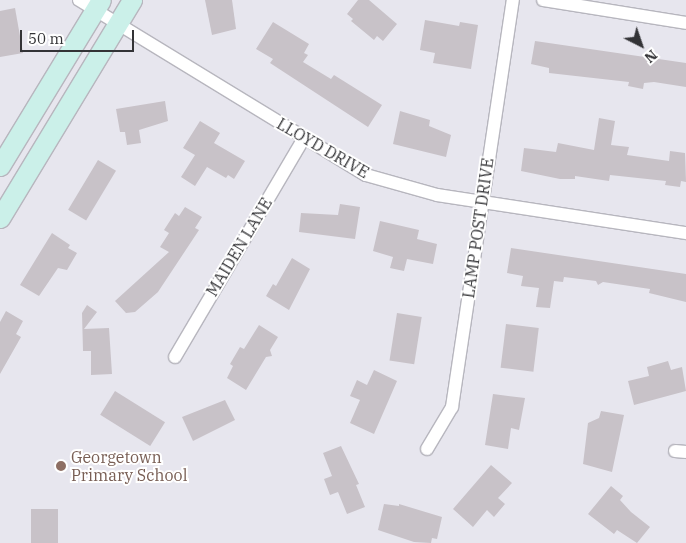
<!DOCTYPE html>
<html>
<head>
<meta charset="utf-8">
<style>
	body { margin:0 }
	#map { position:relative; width:686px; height:543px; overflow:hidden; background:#e7e6ee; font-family:"IBM Plex Serif",serif }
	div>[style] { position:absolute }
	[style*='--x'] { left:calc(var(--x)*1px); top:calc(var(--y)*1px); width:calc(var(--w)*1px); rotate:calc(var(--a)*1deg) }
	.building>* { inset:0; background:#c8c2c8; transform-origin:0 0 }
	.roads { filter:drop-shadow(1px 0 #b7b6be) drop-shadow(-1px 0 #b7b6be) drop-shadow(0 1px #b7b6be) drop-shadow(0 -1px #b7b6be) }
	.minor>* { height:12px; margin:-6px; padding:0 6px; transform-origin:6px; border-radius:6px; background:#fff }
	.secondary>* { height:19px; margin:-9.5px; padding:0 9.5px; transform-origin:9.5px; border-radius:9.5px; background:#cbf0e9 }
	.dots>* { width:14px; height:14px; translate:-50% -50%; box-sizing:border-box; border:2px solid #fff; border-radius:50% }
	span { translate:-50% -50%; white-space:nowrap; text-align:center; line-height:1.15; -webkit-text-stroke:4px #fff; paint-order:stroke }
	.street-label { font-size:16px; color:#333336 }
	.education-label { font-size:16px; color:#785e54 }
	.left { translate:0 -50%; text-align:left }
	.north { position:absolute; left:616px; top:20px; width:50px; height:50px; -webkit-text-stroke:4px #fff; paint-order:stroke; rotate:139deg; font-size:14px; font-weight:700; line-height:20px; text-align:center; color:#333336 }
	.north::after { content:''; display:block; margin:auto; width:18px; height:22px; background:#333336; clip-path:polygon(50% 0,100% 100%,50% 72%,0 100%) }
	.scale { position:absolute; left:20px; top:30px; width:114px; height:22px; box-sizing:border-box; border:2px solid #333336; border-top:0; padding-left:6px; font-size:15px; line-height:18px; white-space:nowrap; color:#333336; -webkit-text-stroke:4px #fff; paint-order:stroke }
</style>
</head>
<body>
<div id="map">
	<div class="building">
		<i style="clip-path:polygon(205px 0,232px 0,236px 29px,212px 35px)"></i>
		<i style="clip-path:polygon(358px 0,369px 0,397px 24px,383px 41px,377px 36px,374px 40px,351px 21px,353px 19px,347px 14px)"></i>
		<i style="clip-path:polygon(15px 8px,23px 53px,0 57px,0 11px)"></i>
		<i style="clip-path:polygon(425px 20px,459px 26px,460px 22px,478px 25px,471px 69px,433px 63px,435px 53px,420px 50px)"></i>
		<i style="clip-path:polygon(273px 22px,309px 44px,304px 53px,308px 55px,303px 62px,331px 79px,334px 75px,382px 105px,368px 127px,270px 63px,273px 59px,256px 49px)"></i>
		<i style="clip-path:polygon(535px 41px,686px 63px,686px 87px,654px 82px,644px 83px,643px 89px,628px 86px,629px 82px,549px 73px,549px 68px,531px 64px)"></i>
		<i style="clip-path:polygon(165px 101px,168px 121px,139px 130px,141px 143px,127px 145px,125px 132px,120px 132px,116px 109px)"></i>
		<i style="clip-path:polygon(400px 111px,430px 120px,429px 126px,451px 135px,446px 157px,393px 144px)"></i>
		<i style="clip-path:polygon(599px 118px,615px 121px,611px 145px,629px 147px,627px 155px,669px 161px,670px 151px,685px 153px,686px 182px,681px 181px,680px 187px,665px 185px,666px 181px,610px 175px,609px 181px,575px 176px,575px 179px,560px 179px,521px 171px,524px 148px,556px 152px,558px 143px,594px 150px)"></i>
		<i style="clip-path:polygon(200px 121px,220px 133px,214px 143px,245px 161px,234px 179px,228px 175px,226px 178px,207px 167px,195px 186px,181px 177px,195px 155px,183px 148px)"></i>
		<i style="left:98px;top:160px;width:21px;height:58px;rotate:31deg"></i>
		<i style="clip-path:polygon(340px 204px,360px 207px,355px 239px,299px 232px,301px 213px,338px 215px)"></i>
		<i style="clip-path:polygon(185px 207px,202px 217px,195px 228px,199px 230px,158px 292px,135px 312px,126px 313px,115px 301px,169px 252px,160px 247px,169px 233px,164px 230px,175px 213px,179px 216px)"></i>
		<i style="clip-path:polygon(380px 221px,419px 230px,417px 239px,437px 244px,433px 264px,407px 259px,404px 271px,390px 268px,393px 257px,373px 251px)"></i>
		<i style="clip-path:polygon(52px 233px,70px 245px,68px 248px,77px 253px,67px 270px,58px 268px,39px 296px,20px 285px)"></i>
		<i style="clip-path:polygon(511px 248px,686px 274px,686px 302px,649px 293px,650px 289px,603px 282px,598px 285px,596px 281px,564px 277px,563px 282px,554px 281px,550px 308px,536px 307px,539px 288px,521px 286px,523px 276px,507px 273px)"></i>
		<i style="clip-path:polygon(292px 258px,310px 269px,289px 310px,266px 296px,273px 284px,276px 286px)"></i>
		<i style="clip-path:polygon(87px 305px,97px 312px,84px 329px,109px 328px,112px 374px,91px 375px,91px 351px,83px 351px,82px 313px)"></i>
		<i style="clip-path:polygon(6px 311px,23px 321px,16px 334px,21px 337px,0 374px,0 322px)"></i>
		<i style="left:397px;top:313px;width:25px;height:48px;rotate:9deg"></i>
		<i style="left:506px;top:324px;width:33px;height:44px;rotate:7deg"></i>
		<i style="clip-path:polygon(259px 325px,278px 337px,270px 350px,272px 356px,266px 357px,246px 390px,227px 378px,233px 366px,230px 364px,240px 347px,244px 349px)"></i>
		<i style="clip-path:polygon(668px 361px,671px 370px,682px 367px,686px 391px,634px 405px,628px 381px,649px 376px,647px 367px)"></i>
		<i style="clip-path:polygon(374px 370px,397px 381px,374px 434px,350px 423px,360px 400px,350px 396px,357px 380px,367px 385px)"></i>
		<i style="left:115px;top:391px;width:59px;height:28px;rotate:32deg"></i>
		<i style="clip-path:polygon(493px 394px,525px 398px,519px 430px,511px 428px,508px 449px,485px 445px)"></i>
		<i style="clip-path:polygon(225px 400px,235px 420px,193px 441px,182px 417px)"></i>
		<i style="clip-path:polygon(601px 411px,624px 415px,612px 472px,583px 464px,588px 423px,599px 418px)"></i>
		<i style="clip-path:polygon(341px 446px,359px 484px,356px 485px,365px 507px,347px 514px,338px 492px,330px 495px,324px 479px,332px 476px,323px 453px)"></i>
		<i style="clip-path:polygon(491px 465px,512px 483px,498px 498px,505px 504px,494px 517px,487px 510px,473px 527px,453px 509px)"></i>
		<i style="clip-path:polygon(611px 486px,623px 496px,620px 500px,631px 512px,650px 527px,637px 543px,617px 530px,614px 534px,588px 514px)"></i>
		<i style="clip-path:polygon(384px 504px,399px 506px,399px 504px,442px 517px,437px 539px,432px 538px,431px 543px,414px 542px,378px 530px)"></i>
		<i style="left:31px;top:509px;width:27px;height:34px"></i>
	</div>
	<div class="roads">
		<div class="minor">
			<i style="--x:79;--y:0;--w:336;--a:31.4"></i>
			<i style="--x:366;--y:175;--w:74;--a:15.7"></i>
			<i style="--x:437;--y:195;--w:252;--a:8.7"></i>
			<i style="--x:543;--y:0;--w:145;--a:9.1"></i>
			<i style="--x:175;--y:357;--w:254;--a:-59.5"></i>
			<i style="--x:427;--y:449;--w:49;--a:-59.2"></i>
			<i style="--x:452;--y:407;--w:412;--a:-81.5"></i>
			<i style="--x:675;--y:451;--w:11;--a:5"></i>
		</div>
		<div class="secondary">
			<i style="--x:0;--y:166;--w:194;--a:-58.7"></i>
			<i style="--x:0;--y:218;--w:255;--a:-58.8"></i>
		</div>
	</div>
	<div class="dots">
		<i style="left:61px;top:466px;background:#8d6e63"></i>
	</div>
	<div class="street-label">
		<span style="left:323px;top:148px;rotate:30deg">LLOYD DRIVE</span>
		<span style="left:478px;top:228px;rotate:-82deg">LAMP POST DRIVE</span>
		<span style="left:239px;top:247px;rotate:-59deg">MAIDEN LANE</span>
	</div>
	<div class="education-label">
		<span class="left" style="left:71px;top:466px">Georgetown<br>Primary School</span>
	</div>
	<div class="north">N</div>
	<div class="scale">50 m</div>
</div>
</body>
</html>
